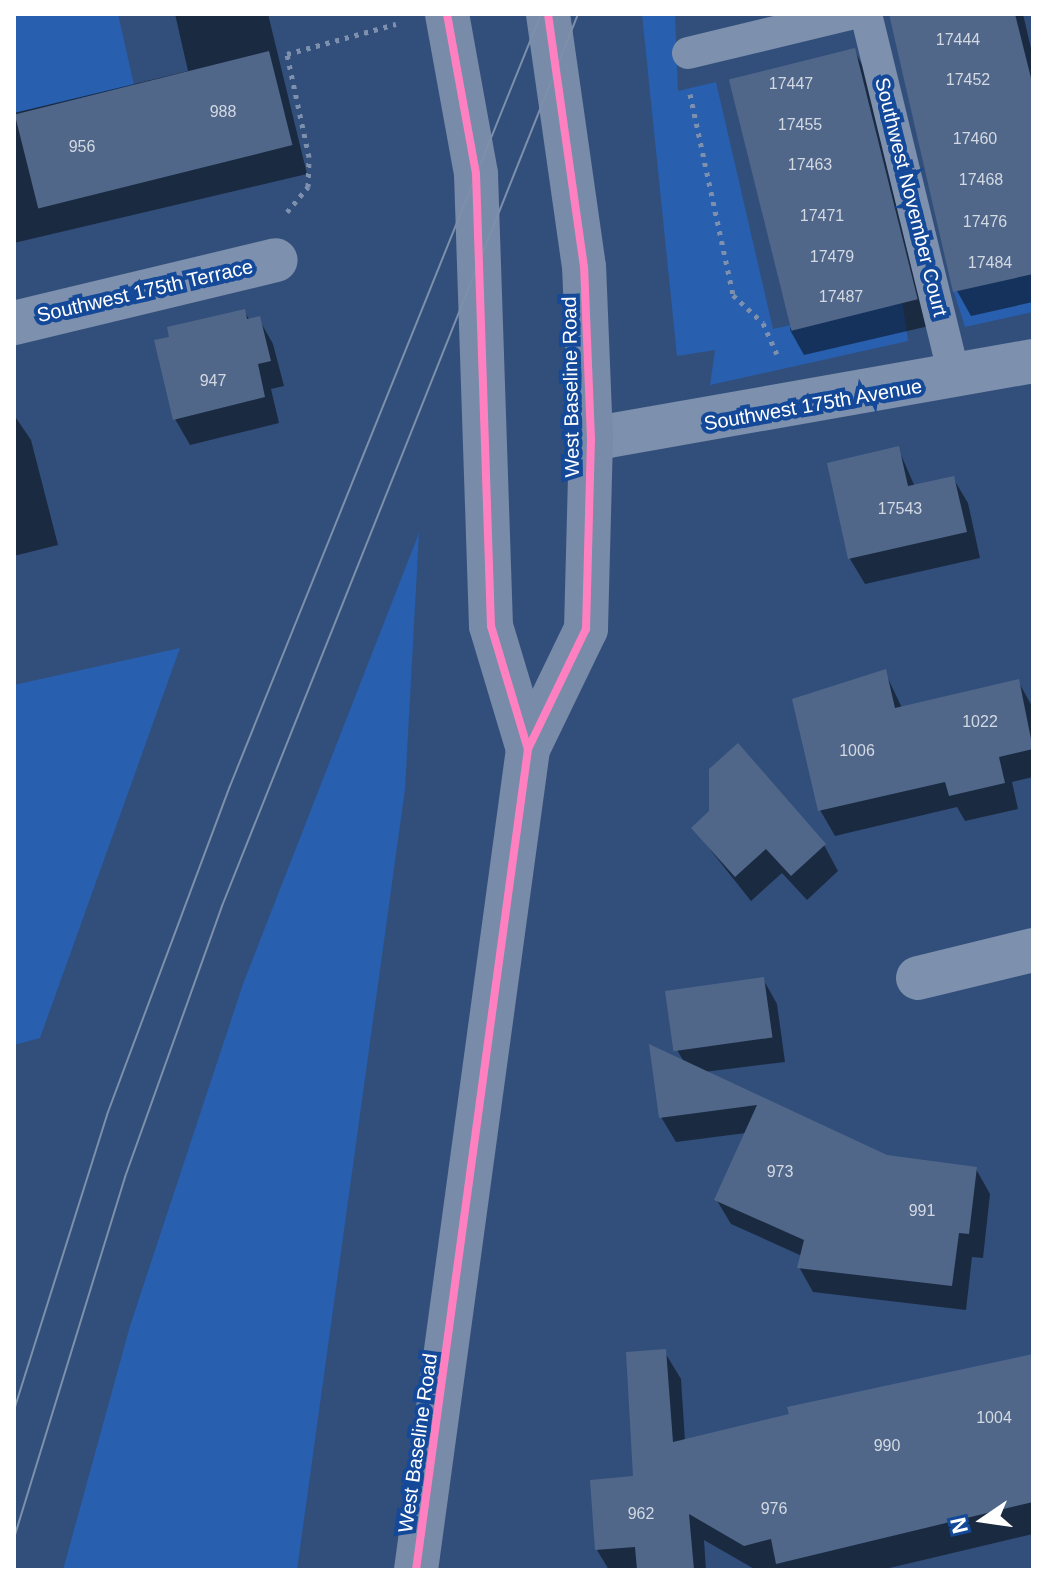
<!DOCTYPE html>
<html>
<head>
<meta charset="utf-8">
<style>
	body { margin:0 }
	#map { position:relative; width:1047px; height:1584px; overflow:hidden; background:#324f7b; font-family:Helvetica,sans-serif }
	div>[style] { position:absolute }
	[style*='--x'] { left:calc(var(--x)*1px); top:calc(var(--y)*1px); width:calc(var(--w)*1px); rotate:calc(var(--a)*1deg) }
	.green>* { inset:0; background:#285faf }
	.shadow>* { inset:0; background:#0007 }
	.building>* { inset:0; background:#50678a; transform-origin:0 0 }
	.path>* { height:5px; margin-top:-2.5px; transform-origin:0; background:repeating-linear-gradient(90deg,#7d90ad 0 4px,transparent 0 10px) }
	.lane>* { height:32px; margin:-16px; padding:0 16px; transform-origin:16px; border-radius:16px; background:#7d90ad }
	.street>* { height:44px; margin:-22px; padding:0 22px; transform-origin:22px; border-radius:22px; background:#7d90ad }
	.secondary>* { height:44px; margin:-22px; padding:0 22px; transform-origin:22px; border-radius:22px; background:#788ba9 }
	.tram>* { height:2px; margin:-1px; padding:0 1px; transform-origin:1px; border-radius:1px; background:#7d90ab }
	.cycleway>* { height:8px; margin:-4px; padding:0 4px; transform-origin:4px; border-radius:4px; background:#ff80c0 }
	span { translate:-50% -50%; white-space:nowrap; text-align:center; line-height:1.15; -webkit-text-stroke:8px #144999; paint-order:stroke }
	.number-label { font-size:16px; color:#d3d9e2 }
	.number-label span { -webkit-text-stroke-width:0 }
	.street-label { font-size:20px; color:#fff }
	.frame { position:absolute; inset:0; border:16px solid #fff; pointer-events:none }
	.north { position:absolute; left:943px; top:1480px; width:80px; height:80px; -webkit-text-stroke:6px #144999; paint-order:stroke; rotate:257deg; font-size:22px; font-weight:700; line-height:32px; text-align:center; color:#fff }
	.north::after { content:''; display:block; margin:auto; width:28px; height:36px; background:#fff; clip-path:polygon(50% 0,100% 100%,50% 72%,0 100%) }
</style>
</head>
<body>
<div id="map">
	<div class="green">
		<i style="clip-path:polygon(14px 14px,118px 14px,134px 85px,14px 113px)"></i>
		<i style="clip-path:polygon(642px 14px,675px 14px,678px 91px,716px 82px,773px 329px,902px 300px,908px 341px,710px 385px,715px 350px,677px 356px)"></i>
		<i style="clip-path:polygon(1033px 271px,1033px 312px,965px 327px,953px 289px)"></i>
		<i style="clip-path:polygon(419px 533px,405px 789px,297px 1570px,63px 1570px,130px 1326px,243px 984px)"></i>
		<i style="clip-path:polygon(180px 648px,40px 1038px,14px 1045px,14px 685px)"></i>
	</div>
	<div class="shadow">
		<i style="clip-path:polygon(175px 14px,268px 14px,307px 174px,14px 243px,14px 113px,188px 71px)"></i>
		<i style="clip-path:polygon(891px 14px,1023px 14px,1033px 57px,1033px 302px,971px 316px,957px 291px)"></i>
		<i style="clip-path:polygon(854px 50px,868px 76px,929px 326px,804px 355px,790px 330px)"></i>
		<i style="clip-path:polygon(244px 311px,250px 321px,259px 319px,273px 344px,284px 386px,271px 389px,279px 423px,190px 445px,175px 419px)"></i>
		<i style="clip-path:polygon(14px 415px,31px 440px,58px 545px,14px 556px)"></i>
		<i style="clip-path:polygon(898px 448px,915px 487px,953px 478px,968px 503px,980px 558px,865px 584px,850px 559px)"></i>
		<i style="clip-path:polygon(885px 672px,902px 708px,1018px 681px,1033px 708px,1033px 777px,1012px 782px,1018px 809px,965px 821px,957px 807px,835px 836px,820px 810px)"></i>
		<i style="clip-path:polygon(693px 828px,824px 845px,838px 871px,807px 900px,782px 873px,751px 901px)"></i>
		<i style="clip-path:polygon(763px 979px,777px 1004px,785px 1062px,704px 1072px,886px 1157px,976px 1169px,990px 1194px,983px 1258px,972px 1257px,966px 1310px,813px 1292px,799px 1267px,802px 1256px,731px 1224px,716px 1199px,746px 1133px,676px 1142px,661px 1117px,684px 1062px,676px 1048px)"></i>
		<i style="clip-path:polygon(664px 1351px,681px 1379px,685px 1441px,1033px 1356px,1033px 1534px,881px 1570px,756px 1570px,704px 1540px,706px 1570px,609px 1570px,597px 1550px,636px 1478px)"></i>
	</div>
	<div class="building">
		<i style="clip-path:polygon(889px 14px,1015px 14px,1033px 86px,1033px 274px,953px 292px)"></i>
		<i style="left:855px;top:48px;width:259px;height:130px;rotate:76deg"></i>
		<i style="left:269px;top:51px;width:97px;height:262px;rotate:76deg"></i>
		<i style="clip-path:polygon(245px 309px,247px 319px,260px 316px,271px 361px,258px 364px,265px 397px,173px 420px,154px 340px,169px 337px,167px 327px)"></i>
		<i style="clip-path:polygon(899px 446px,908px 486px,954px 476px,967px 532px,848px 559px,827px 463px)"></i>
		<i style="clip-path:polygon(886px 669px,895px 708px,1019px 679px,1033px 749px,999px 757px,1005px 783px,949px 796px,945px 782px,818px 811px,792px 699px)"></i>
		<i style="clip-path:polygon(738px 743px,826px 844px,791px 876px,766px 849px,735px 877px,691px 828px,709px 811px,709px 769px)"></i>
		<i style="left:764px;top:977px;width:61px;height:100px;rotate:82deg"></i>
		<i style="clip-path:polygon(649px 1044px,887px 1155px,977px 1167px,969px 1234px,959px 1233px,952px 1286px,797px 1268px,804px 1240px,714px 1200px,757px 1105px,659px 1118px)"></i>
		<i style="clip-path:polygon(666px 1349px,673px 1442px,789px 1414px,787px 1407px,1033px 1354px,1033px 1502px,776px 1564px,771px 1539px,744px 1546px,689px 1514px,694px 1570px,637px 1570px,635px 1547px,595px 1550px,590px 1480px,633px 1476px,626px 1352px)"></i>
	</div>
	<div class="path">
		<i style="--x:690;--y:94;--w:206;--a:77.9"></i>
		<i style="--x:733;--y:295;--w:41;--a:43"></i>
		<i style="--x:763;--y:323;--w:34;--a:66"></i>
		<i style="--x:287;--y:212;--w:33;--a:-50"></i>
		<i style="--x:308;--y:187;--w:30;--a:-88"></i>
		<i style="--x:309;--y:157;--w:105;--a:-102.1"></i>
		<i style="--x:287;--y:54;--w:113;--a:-15.4"></i>
	</div>
	<div class="lane">
		<i style="--x:866;--y:14;--w:377;--a:76.3"></i>
		<i style="--x:688;--y:53;--w:168;--a:-13.5"></i>
	</div>
	<div class="street">
		<i style="--x:14;--y:323;--w:269;--a:-13.5"></i>
		<i style="--x:591;--y:439;--w:449;--a:-10"></i>
		<i style="--x:918;--y:978;--w:118;--a:-13.7"></i>
	</div>
	<div class="secondary">
		<i style="--x:447;--y:14;--w:163;--a:79.7"></i>
		<i style="--x:476;--y:174;--w:452;--a:88.1"></i>
		<i style="--x:491;--y:626;--w:128;--a:73.3"></i>
		<i style="--x:416;--y:1570;--w:829;--a:-82.23"></i>
		<i style="--x:528;--y:749;--w:133;--a:-64.2"></i>
		<i style="--x:586;--y:629;--w:190;--a:-88.5"></i>
		<i style="--x:591;--y:439;--w:172;--a:-92.3"></i>
		<i style="--x:584;--y:267;--w:256;--a:-98.1"></i>
	</div>
	<div class="tram">
		<i style="--x:14;--y:1410;--w:312;--a:-72.5"></i>
		<i style="--x:108;--y:1112;--w:348;--a:-69.5"></i>
		<i style="--x:230;--y:786;--w:832;--a:-68.06"></i>
		<i style="--x:14;--y:1538;--w:378;--a:-72.9"></i>
		<i style="--x:125;--y:1177;--w:288;--a:-70.3"></i>
		<i style="--x:222;--y:906;--w:960;--a:-68.24"></i>
	</div>
	<div class="cycleway">
		<i style="--x:447;--y:14;--w:163;--a:79.7"></i>
		<i style="--x:476;--y:174;--w:452;--a:88.1"></i>
		<i style="--x:491;--y:626;--w:128;--a:73.3"></i>
		<i style="--x:416;--y:1570;--w:829;--a:-82.23"></i>
		<i style="--x:528;--y:749;--w:133;--a:-64.2"></i>
		<i style="--x:586;--y:629;--w:190;--a:-88.5"></i>
		<i style="--x:591;--y:439;--w:172;--a:-92.3"></i>
		<i style="--x:584;--y:267;--w:256;--a:-98.1"></i>
	</div>
	<div class="number-label">
		<span style="left:958px;top:40px">17444</span>
		<span style="left:968px;top:80px">17452</span>
		<span style="left:791px;top:84px">17447</span>
		<span style="left:223px;top:112px">988</span>
		<span style="left:800px;top:125px">17455</span>
		<span style="left:975px;top:139px">17460</span>
		<span style="left:82px;top:147px">956</span>
		<span style="left:810px;top:165px">17463</span>
		<span style="left:981px;top:180px">17468</span>
		<span style="left:822px;top:216px">17471</span>
		<span style="left:985px;top:222px">17476</span>
		<span style="left:832px;top:257px">17479</span>
		<span style="left:990px;top:263px">17484</span>
		<span style="left:841px;top:297px">17487</span>
		<span style="left:213px;top:381px">947</span>
		<span style="left:900px;top:509px">17543</span>
		<span style="left:980px;top:722px">1022</span>
		<span style="left:857px;top:751px">1006</span>
		<span style="left:780px;top:1172px">973</span>
		<span style="left:922px;top:1211px">991</span>
		<span style="left:994px;top:1418px">1004</span>
		<span style="left:887px;top:1446px">990</span>
		<span style="left:774px;top:1509px">976</span>
		<span style="left:641px;top:1514px">962</span>
	</div>
	<div class="street-label">
		<span style="left:911px;top:197px;rotate:76deg">Southwest November Court</span>
		<span style="left:145px;top:291px;rotate:-13deg">Southwest 175th Terrace</span>
		<span style="left:571px;top:387px;rotate:-91deg">West Baseline Road</span>
		<span style="left:813px;top:405px;rotate:-10deg">Southwest 175th Avenue</span>
		<span style="left:418px;top:1443px;rotate:-82deg">West Baseline Road</span>
	</div>
	<div class="frame"></div>
	<div class="north">N</div>
</div>
</body>
</html>
